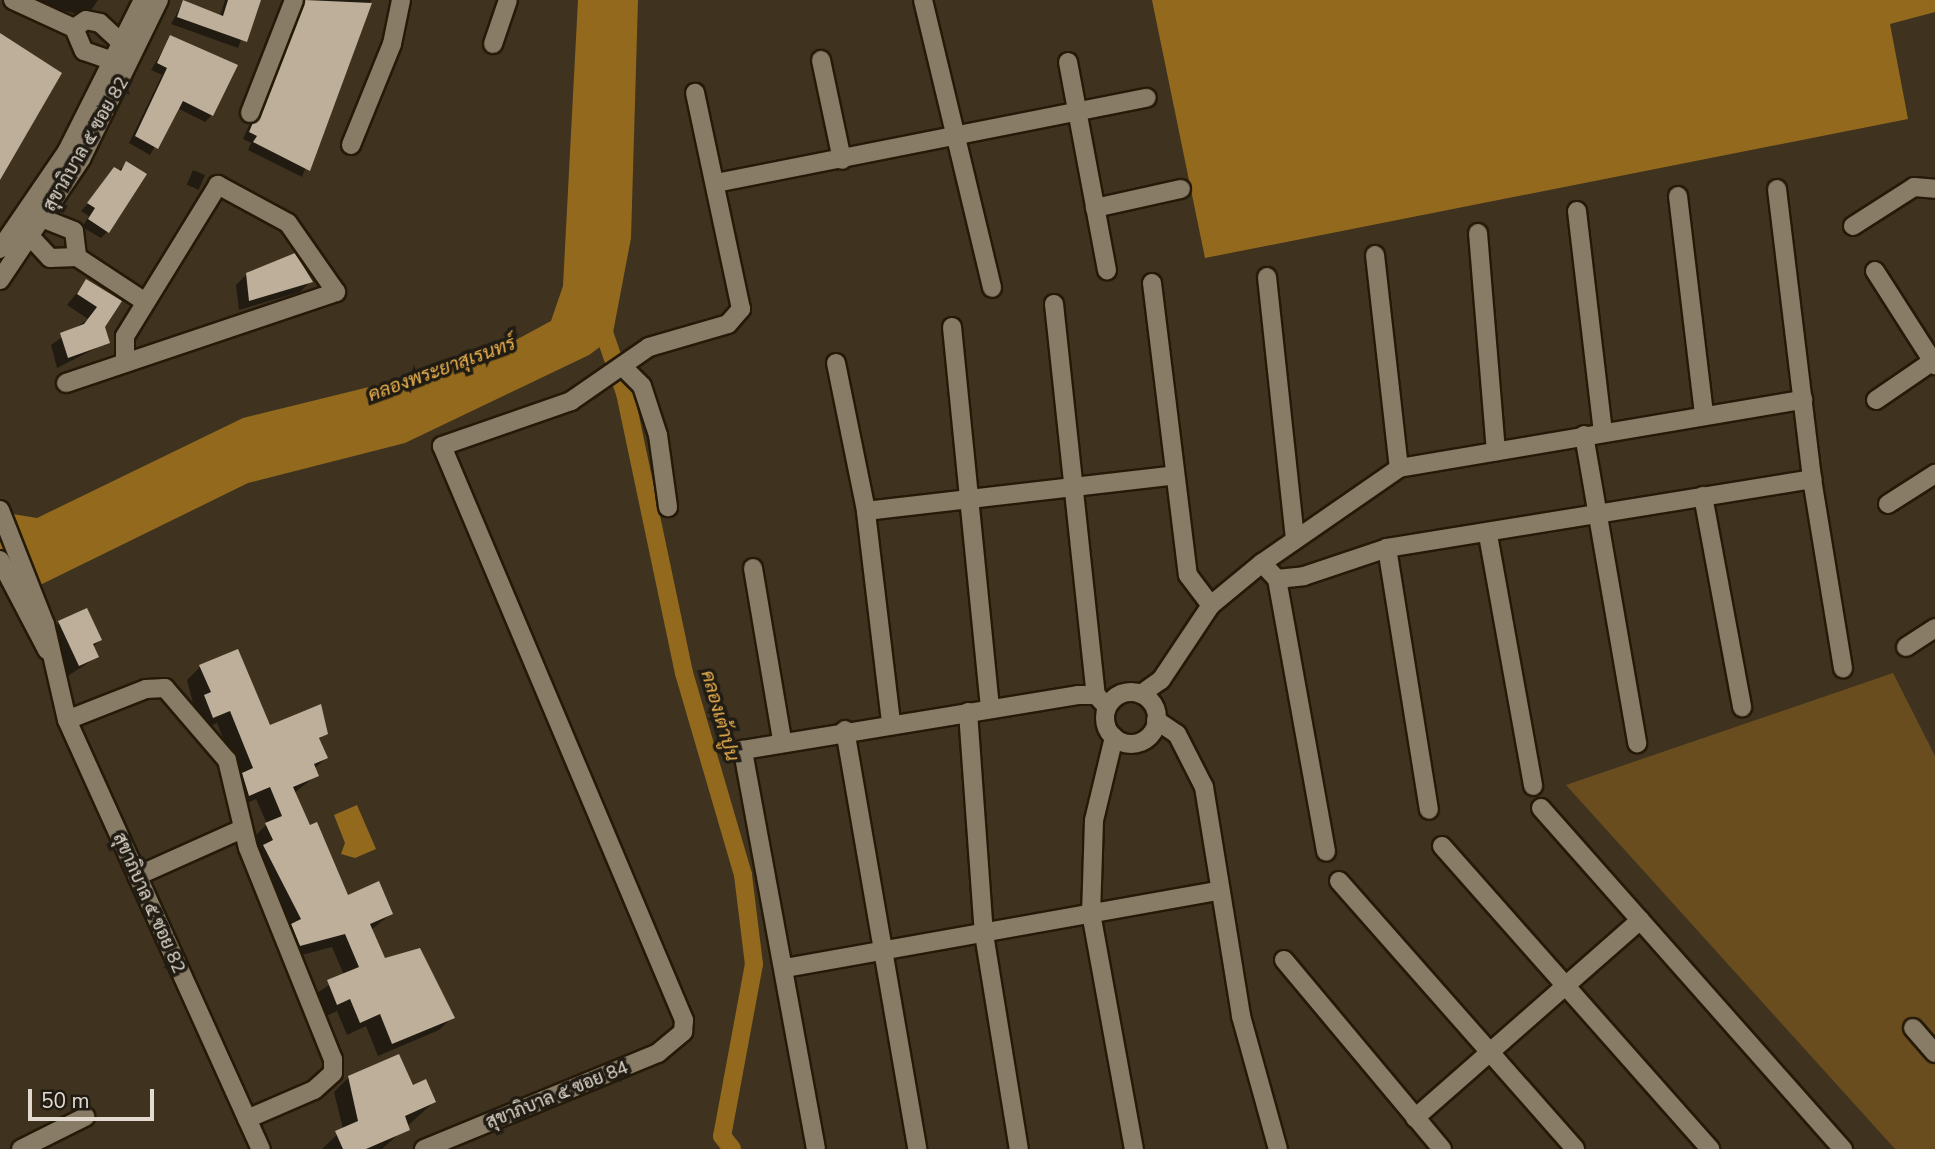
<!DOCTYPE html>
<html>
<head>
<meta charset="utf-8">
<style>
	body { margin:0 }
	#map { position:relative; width:1935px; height:1149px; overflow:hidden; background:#3f3320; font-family:"Nunito Sans",Sarabun,sans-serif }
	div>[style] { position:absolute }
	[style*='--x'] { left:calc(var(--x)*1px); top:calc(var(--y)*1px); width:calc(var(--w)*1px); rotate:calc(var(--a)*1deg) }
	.green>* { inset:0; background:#694d1e }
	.water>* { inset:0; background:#936a1d }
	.shadow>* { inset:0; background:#0007; transform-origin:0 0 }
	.canal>* { height:18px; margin:-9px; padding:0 9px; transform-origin:9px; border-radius:9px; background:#936a1d }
	.building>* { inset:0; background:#bdaf99 }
	.roads { filter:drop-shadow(2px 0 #251a08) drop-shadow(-2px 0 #251a08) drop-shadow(0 2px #251a08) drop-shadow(0 -2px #251a08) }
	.minor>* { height:18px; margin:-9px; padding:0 9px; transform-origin:9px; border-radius:9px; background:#897c67 }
	.minor>.ring { margin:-9px; padding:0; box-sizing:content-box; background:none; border:18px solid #897c67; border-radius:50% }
	span { translate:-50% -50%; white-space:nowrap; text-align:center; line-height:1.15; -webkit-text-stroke:7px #211c13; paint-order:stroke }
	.street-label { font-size:18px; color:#e2dacf }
	.water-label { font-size:19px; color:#edb34f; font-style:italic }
	.scale { position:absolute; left:28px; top:1089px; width:126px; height:32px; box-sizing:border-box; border:4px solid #e2dacf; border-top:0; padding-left:9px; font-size:21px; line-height:24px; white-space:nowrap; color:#e2dacf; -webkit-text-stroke:5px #211c13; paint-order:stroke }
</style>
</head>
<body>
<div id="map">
	<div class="green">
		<i style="clip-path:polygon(1893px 673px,1935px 756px,1935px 1149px,1895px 1149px,1566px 785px)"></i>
	</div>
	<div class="water">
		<i style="clip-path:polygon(578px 0,638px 0,631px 238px,612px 338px,589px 355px,405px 443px,248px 483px,38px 586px,0 578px,0 512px,37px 518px,243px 418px,479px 360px,551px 321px,563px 286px)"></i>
		<i style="clip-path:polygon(1152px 0,1935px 0,1935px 12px,1890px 24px,1908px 119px,1205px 258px)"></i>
		<i style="clip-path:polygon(357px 805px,376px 849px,355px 858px,341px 854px,345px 843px,334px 815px)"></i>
	</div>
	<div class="shadow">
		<i style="clip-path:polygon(17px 0,98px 0,87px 16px)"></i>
		<i style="clip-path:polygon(225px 0,256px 0,238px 48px,171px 24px,183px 2px,220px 16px)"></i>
		<i style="clip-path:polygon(293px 0,371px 0,302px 177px,248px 150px,251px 143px,243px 139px,299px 12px)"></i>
		<i style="clip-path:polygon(171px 37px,212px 115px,205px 122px,177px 108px,150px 155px,129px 143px,162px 75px,151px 70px)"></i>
		<i style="clip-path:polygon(126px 163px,107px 232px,101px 238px,82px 227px,89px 216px,81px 211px)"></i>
		<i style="left:193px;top:170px;width:13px;height:16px;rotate:23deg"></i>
		<i style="clip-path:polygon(247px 274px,311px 281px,300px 292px,239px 310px,236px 285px)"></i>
		<i style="clip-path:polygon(86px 281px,120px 301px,103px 327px,108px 342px,57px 368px,51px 345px,88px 319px,67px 305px)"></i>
		<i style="clip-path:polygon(59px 623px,100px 640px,93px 647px,97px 657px,68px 676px,49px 634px)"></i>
		<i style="clip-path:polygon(200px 667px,270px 728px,326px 733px,318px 741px,326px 758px,314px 769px,317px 775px,294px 793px,347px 897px,391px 914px,371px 930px,384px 960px,453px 1017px,439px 1030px,378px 1056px,366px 1026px,347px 1035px,337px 1011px,324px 1017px,314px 995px,344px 975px,332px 947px,286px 959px,250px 860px,259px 851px,253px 838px,267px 824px,256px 799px,235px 808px,239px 778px,217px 723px,200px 730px,187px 680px)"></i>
		<i style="clip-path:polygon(349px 1077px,412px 1087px,434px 1102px,382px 1149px,322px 1149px,343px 1129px,334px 1092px)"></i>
	</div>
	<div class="canal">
		<i style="--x:600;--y:321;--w:76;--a:70.9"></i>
		<i style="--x:625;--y:393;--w:286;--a:78.1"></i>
		<i style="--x:684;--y:673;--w:210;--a:73.7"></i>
		<i style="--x:743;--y:875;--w:90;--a:83"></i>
		<i style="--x:754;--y:964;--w:175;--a:100.5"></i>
		<i style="--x:722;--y:1136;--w:16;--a:52"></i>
	</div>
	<div class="building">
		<i style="clip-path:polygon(183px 0,223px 16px,228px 0,261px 0,247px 42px,177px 17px)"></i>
		<i style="clip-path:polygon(305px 0,372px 3px,310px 171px,253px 142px,257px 136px,249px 132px)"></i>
		<i style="clip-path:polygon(0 33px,62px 73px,0 180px)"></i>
		<i style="clip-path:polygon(170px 35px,238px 65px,213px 116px,183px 101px,158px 149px,135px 136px,167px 68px,157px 63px)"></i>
		<i style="clip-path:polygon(126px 161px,147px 174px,109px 233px,88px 219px,95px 208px,87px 203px,114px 167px,121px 171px)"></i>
		<i style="clip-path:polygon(295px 253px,313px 282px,249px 301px,246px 273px)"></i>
		<i style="clip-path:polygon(86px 279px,122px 301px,105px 327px,110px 343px,68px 358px,60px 333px,84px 324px,97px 307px,77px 294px)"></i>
		<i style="clip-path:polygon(87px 608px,102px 640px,93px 644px,99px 657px,79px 666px,58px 621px)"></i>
		<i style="clip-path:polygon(238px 649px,270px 725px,321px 704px,328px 734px,319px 738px,328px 758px,314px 764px,319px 776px,293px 787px,310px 825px,317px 822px,348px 895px,379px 881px,393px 914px,370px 924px,385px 958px,420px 948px,455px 1018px,392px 1044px,380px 1014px,360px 1023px,350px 999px,337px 1005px,327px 980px,359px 967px,345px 934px,300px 946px,291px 924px,301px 919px,263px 845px,273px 840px,265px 823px,282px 816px,270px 787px,249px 796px,242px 773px,253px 768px,230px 711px,213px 718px,204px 695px,211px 692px,199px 665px)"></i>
		<i style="clip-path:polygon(399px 1054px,413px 1085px,426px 1079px,436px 1102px,405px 1116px,410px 1130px,366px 1149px,343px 1149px,335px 1131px,358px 1121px,348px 1076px)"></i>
	</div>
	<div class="roads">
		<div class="minor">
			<i style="--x:13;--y:0;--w:67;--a:24.7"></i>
			<i style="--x:923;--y:0;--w:296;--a:76.5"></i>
			<i style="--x:74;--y:28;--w:14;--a:-34"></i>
			<i style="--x:86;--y:20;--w:14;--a:12"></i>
			<i style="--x:100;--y:23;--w:40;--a:43"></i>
			<i style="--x:74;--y:28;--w:25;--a:67"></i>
			<i style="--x:84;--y:51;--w:40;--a:18.9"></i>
			<i style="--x:493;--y:44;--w:46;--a:-71.2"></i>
			<i style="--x:821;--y:60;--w:102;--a:78.1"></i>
			<i style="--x:1068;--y:62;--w:212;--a:79.4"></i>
			<i style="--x:250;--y:113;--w:121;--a:-68.7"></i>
			<i style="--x:351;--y:145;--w:109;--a:-67.9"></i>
			<i style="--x:392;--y:44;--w:45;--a:-78.4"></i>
			<i style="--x:716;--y:183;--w:439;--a:-11.2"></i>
			<i style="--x:1777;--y:189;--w:292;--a:83.1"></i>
			<i style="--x:1812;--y:479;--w:192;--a:80.7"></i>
			<i style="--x:1678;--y:196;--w:219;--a:83.2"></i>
			<i style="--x:1095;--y:208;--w:88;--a:-12.5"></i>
			<i style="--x:1577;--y:211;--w:222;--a:83.3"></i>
			<i style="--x:34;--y:215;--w:43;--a:21.8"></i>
			<i style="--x:74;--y:231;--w:26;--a:83"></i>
			<i style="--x:1853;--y:226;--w:72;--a:-32.6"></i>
			<i style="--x:1914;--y:187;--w:21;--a:5"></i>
			<i style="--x:25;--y:231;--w:37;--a:47"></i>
			<i style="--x:50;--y:258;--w:27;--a:-2"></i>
			<i style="--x:1478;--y:233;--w:219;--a:85.3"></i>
			<i style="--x:0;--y:249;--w:119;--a:-55.6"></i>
			<i style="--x:67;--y:151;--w:169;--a:-63.3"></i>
			<i style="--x:1375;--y:255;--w:214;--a:83.6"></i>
			<i style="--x:77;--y:257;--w:80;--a:33.3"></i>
			<i style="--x:1875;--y:271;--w:112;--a:57.4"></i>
			<i style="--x:1267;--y:277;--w:264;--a:83.9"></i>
			<i style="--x:0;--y:280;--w:146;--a:-56.2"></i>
			<i style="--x:81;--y:159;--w:177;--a:-63.9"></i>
			<i style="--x:1152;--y:283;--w:294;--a:83"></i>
			<i style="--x:1188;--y:575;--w:38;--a:53"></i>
			<i style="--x:1054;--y:304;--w:393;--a:83.9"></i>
			<i style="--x:952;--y:327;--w:383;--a:84.3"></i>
			<i style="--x:836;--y:363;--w:151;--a:78.5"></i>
			<i style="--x:625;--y:369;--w:24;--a:45"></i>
			<i style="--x:642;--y:386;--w:52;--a:71.9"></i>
			<i style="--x:658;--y:435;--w:73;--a:82.1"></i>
			<i style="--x:66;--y:383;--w:285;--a:-18.6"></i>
			<i style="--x:336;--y:292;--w:84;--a:-124.8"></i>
			<i style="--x:288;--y:223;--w:80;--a:-151.5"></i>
			<i style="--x:218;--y:185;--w:177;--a:121.6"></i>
			<i style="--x:125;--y:336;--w:27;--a:90"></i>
			<i style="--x:1876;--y:400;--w:69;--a:-34.4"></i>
			<i style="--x:1584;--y:435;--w:313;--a:80.2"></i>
			<i style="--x:1703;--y:496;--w:215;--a:79.5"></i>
			<i style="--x:1888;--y:504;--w:56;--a:-32.6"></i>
			<i style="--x:0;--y:510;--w:123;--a:68.5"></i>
			<i style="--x:45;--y:624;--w:98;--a:77.1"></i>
			<i style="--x:67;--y:720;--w:471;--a:65.7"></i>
			<i style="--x:1488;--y:535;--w:255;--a:79.8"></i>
			<i style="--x:1387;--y:548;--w:265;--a:80.9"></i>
			<i style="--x:0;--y:560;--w:102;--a:62.4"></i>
			<i style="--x:1262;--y:563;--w:167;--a:-34.7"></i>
			<i style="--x:1399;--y:468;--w:410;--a:-9.6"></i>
			<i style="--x:753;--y:568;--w:174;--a:80.4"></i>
			<i style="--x:1277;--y:579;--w:277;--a:79.8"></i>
			<i style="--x:1906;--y:647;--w:35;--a:-33"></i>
			<i class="ring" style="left:1105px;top:692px;width:34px;height:34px"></i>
			<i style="--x:1141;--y:694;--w:24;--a:-35"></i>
			<i style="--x:1161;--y:680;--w:90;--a:-56.3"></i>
			<i style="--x:1211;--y:605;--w:66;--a:-39.5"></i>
			<i style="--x:1262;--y:563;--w:22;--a:47"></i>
			<i style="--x:1277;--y:579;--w:27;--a:-6"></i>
			<i style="--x:1304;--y:576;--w:88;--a:-18.6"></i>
			<i style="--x:1387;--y:548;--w:431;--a:-9.2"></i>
			<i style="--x:968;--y:712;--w:223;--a:85.9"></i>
			<i style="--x:984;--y:934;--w:218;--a:80.8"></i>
			<i style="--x:67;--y:720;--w:85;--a:-21.4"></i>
			<i style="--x:146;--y:689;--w:19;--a:-3"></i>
			<i style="--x:165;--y:688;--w:95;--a:49.3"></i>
			<i style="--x:227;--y:760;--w:90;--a:76.6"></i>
			<i style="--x:248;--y:848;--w:227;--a:68.1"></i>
			<i style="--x:333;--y:1059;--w:14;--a:90"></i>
			<i style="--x:333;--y:1073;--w:25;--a:138"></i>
			<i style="--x:314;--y:1090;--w:73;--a:156.6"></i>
			<i style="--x:1156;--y:720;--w:25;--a:34"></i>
			<i style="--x:1177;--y:734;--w:59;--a:63"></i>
			<i style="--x:1204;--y:787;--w:232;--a:80.8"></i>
			<i style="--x:1241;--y:1016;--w:138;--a:74.5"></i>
			<i style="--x:891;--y:722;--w:212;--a:-96.8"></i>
			<i style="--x:866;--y:511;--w:311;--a:-6.6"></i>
			<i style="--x:845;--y:730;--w:425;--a:80.2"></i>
			<i style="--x:1114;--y:737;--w:85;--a:103.5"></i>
			<i style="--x:1094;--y:820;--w:93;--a:91.8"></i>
			<i style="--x:1091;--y:913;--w:240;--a:79.7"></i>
			<i style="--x:1541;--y:808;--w:456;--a:48.5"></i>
			<i style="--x:1442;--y:846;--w:405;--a:48.5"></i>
			<i style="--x:137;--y:876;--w:115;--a:-24.1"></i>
			<i style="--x:1339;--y:881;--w:357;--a:48.6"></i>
			<i style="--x:1284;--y:960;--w:246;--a:50.1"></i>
			<i style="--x:785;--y:968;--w:439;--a:-10.1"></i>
			<i style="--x:1913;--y:1028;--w:33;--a:49"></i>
			<i style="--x:1415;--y:1118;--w:300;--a:-41.3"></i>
			<i style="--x:21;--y:1149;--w:72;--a:-26.6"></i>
			<i style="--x:424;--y:1149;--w:253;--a:-22.3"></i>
			<i style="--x:658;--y:1053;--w:33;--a:-40"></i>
			<i style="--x:683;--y:1032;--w:12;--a:-85"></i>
			<i style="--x:684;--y:1020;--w:623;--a:-112.86"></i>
			<i style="--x:442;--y:446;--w:137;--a:-19.2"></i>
			<i style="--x:571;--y:401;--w:95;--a:-34.7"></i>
			<i style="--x:649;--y:347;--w:82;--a:-16.2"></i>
			<i style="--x:728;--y:324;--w:20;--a:-49"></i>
			<i style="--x:741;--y:309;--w:221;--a:-102"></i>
			<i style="--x:816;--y:1149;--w:406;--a:-100.4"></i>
			<i style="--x:743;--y:750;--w:339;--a:-9.3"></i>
			<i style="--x:1078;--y:695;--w:18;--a:0"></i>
			<i style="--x:1096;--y:695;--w:16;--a:47"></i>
		</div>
	</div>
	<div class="street-label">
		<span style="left:86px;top:144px;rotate:-60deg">สุขาภิบาล ๕ ซอย 82</span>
		<span style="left:149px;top:903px;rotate:66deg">สุขาภิบาล ๕ ซอย 82</span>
		<span style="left:557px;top:1095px;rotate:-22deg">สุขาภิบาล ๕ ซอย 84</span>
	</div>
	<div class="water-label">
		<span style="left:442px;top:370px;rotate:-20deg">คลองพระยาสุเรนทร์</span>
		<span style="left:719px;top:716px;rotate:74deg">คลองเต้าปูน</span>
	</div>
	<div class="scale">50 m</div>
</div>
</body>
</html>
